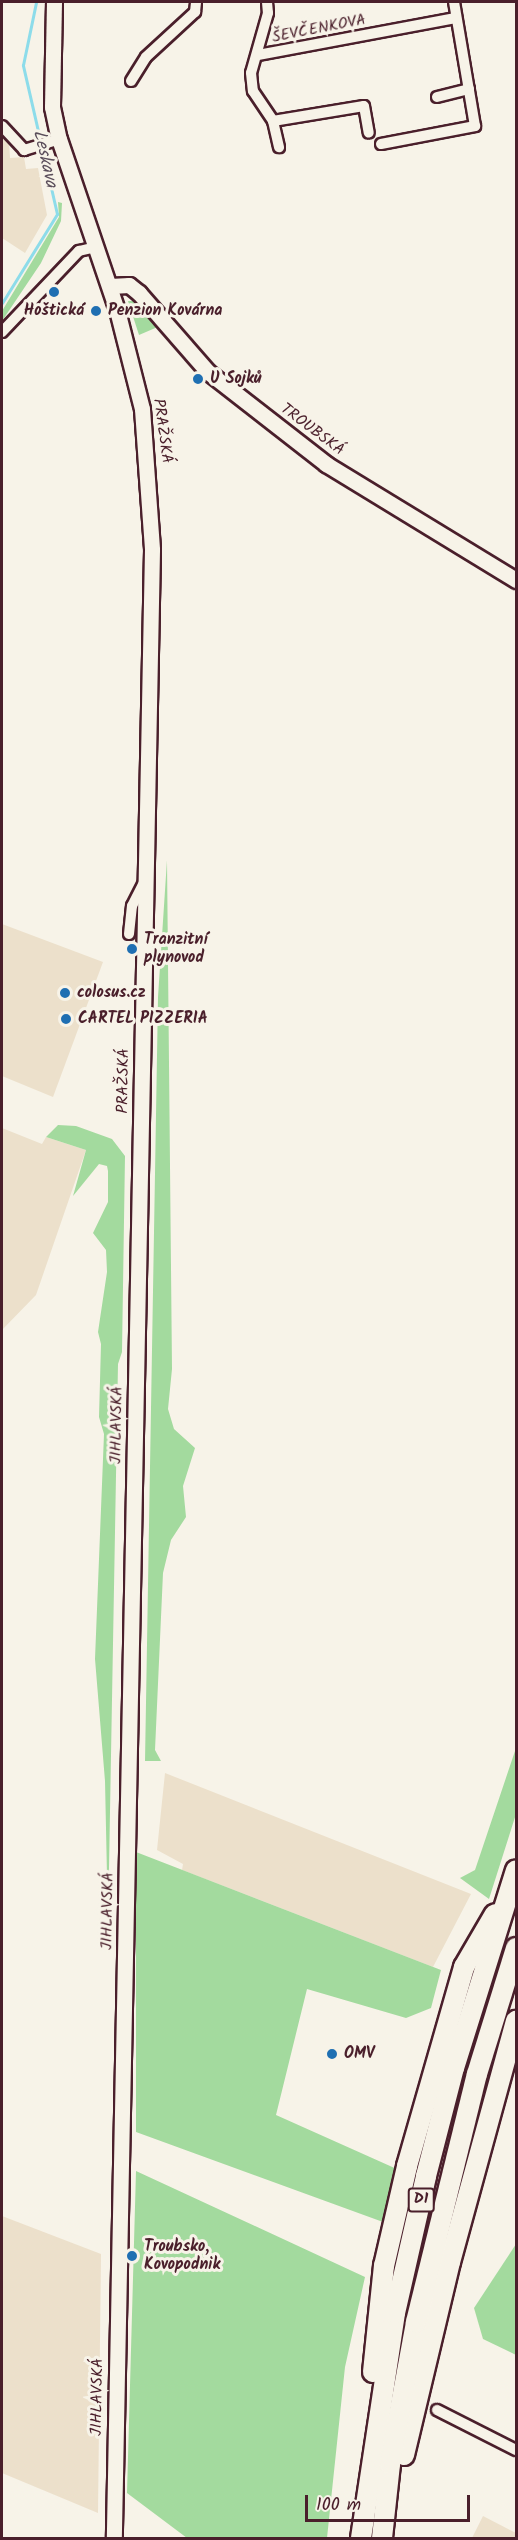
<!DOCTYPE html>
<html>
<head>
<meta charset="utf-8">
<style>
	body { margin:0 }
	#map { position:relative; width:518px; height:2540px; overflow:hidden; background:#f7f3e8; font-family:Kalam,sans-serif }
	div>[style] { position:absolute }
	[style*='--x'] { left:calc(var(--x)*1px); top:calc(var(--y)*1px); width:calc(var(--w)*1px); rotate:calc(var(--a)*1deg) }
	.built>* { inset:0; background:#ece0cb }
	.green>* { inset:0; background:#a3da9e }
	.stream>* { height:3px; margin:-1.5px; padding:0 1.5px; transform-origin:1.5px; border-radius:1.5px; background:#8ddcea }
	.roads { filter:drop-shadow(2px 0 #4a1f2b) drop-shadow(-2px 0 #4a1f2b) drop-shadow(0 2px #4a1f2b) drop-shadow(0 -2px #4a1f2b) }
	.street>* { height:10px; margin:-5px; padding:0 5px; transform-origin:5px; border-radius:5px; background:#f7f3e8 }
	.secondary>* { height:15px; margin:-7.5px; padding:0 7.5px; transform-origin:7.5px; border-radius:7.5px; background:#f7f3e8 }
	.highway>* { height:20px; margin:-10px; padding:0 10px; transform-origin:10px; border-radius:10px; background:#f7f3e8 }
	.dots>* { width:16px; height:16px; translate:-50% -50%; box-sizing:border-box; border:3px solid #f7f3e8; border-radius:50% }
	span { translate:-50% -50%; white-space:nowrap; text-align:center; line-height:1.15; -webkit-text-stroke:6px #f7f3e8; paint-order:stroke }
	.shield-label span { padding:2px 4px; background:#f7f3e8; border:2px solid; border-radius:4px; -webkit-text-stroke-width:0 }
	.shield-label { font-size:15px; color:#4a1f2b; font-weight:700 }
	.street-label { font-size:16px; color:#4a1f2b }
	.poi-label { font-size:16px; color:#4a1f2b; font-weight:700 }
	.left { translate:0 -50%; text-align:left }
	.water-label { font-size:18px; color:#5b4e5b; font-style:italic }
	.frame { position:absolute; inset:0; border:3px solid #4a1f2b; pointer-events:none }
	.scale { position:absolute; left:305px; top:2495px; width:165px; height:27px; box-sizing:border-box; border:3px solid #4a1f2b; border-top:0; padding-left:8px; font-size:18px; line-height:21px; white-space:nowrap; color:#4a1f2b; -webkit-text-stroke:4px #f7f3e8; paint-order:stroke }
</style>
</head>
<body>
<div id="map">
	<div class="built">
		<i style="clip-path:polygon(2px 138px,9px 143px,10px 158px,24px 157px,26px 169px,38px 168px,47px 215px,25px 253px,2px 238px)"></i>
		<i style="clip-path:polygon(2px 924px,103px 962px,53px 1097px,2px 1076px)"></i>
		<i style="clip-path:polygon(2px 1128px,42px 1144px,46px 1137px,86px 1150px,36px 1295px,2px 1330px)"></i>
		<i style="clip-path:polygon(165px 1773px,471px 1894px,433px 1967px,182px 1870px,183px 1864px,157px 1850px)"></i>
		<i style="clip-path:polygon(2px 2216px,101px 2254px,98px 2513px,2px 2473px)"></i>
		<i style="clip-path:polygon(483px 2516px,516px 2533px,516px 2538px,472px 2538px)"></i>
	</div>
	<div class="green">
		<i style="clip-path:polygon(58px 202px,62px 203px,61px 221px,41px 263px,2px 321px,2px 311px,59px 217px)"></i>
		<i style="clip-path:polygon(128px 301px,137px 301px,160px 326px,139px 335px)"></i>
		<i style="clip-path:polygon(167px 860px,172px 1369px,168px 1409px,174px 1429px,195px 1448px,183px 1486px,186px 1517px,171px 1540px,163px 1573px,155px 1750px,161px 1761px,145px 1761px,158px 997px)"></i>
		<i style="clip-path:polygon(58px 1125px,76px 1126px,112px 1139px,125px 1156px,122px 1352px,118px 1364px,108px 1924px,105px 1781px,95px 1659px,104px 1434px,99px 1417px,101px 1344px,98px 1332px,107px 1272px,106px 1250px,93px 1233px,108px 1202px,108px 1171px,107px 1166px,99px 1164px,73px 1196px,86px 1150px,46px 1137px)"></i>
		<i style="clip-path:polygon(516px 1748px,516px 1814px,489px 1899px,460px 1878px,475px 1870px)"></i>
		<i style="clip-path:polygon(136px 1852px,441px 1970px,431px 2008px,406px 2018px,307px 1989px,276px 2115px,399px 2170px,383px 2222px,136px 2132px)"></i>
		<i style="clip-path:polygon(136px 2171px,365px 2277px,345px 2367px,327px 2538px,187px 2538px,127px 2493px)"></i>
		<i style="clip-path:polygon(516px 2244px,516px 2355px,483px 2339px,474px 2308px)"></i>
	</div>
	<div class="stream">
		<i style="--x:2;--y:303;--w:105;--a:-58.3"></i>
		<i style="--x:57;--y:214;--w:153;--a:-102.9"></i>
		<i style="--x:23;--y:65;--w:64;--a:-78.3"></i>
	</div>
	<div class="roads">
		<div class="street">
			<i style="--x:267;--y:2;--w:11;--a:85"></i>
			<i style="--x:268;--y:13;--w:62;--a:105.8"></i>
			<i style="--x:251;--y:73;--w:18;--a:84"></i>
			<i style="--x:253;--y:91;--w:36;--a:56"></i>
			<i style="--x:273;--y:121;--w:27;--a:77"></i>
			<i style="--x:258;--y:55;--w:201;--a:-10.6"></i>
			<i style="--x:131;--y:81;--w:28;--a:-58"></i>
			<i style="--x:146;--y:57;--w:67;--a:-42.6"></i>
			<i style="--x:195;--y:12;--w:10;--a:-84"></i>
			<i style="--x:437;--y:97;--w:33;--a:-14"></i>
			<i style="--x:273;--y:121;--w:92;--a:-9.4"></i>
			<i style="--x:364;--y:106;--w:27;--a:80"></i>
			<i style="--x:2;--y:126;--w:33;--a:47"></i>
			<i style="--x:24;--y:150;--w:37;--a:-17"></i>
			<i style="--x:381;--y:144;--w:96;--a:-10.8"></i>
			<i style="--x:475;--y:126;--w:126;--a:-99.6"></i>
			<i style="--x:2;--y:332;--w:112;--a:-46.5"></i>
			<i style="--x:79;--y:251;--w:17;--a:-13"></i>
			<i style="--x:129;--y:934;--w:28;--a:-84"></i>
			<i style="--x:132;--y:906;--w:28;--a:-63"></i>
			<i style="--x:437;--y:2410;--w:89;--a:26.9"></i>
		</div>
		<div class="secondary">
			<i style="--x:54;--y:2;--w:105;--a:91.1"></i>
			<i style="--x:52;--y:107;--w:33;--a:78"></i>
			<i style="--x:59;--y:139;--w:181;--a:71.3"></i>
			<i style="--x:117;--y:310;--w:102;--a:75.8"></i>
			<i style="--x:142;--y:409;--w:141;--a:85.9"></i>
			<i style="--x:152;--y:550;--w:1988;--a:91.1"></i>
			<i style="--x:110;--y:286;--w:19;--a:-3"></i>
			<i style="--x:129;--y:285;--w:13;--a:39"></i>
			<i style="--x:139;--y:293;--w:105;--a:48.9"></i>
			<i style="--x:208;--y:372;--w:150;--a:37.9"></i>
			<i style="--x:326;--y:464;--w:223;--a:31.4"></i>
		</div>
		<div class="highway">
			<i style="--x:373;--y:2372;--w:107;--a:-84.1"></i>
			<i style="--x:384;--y:2266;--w:103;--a:-77"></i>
			<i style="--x:407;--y:2166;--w:207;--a:-74"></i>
			<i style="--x:464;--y:1967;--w:61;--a:-59.7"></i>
			<i style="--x:404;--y:2455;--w:198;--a:-76.6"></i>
			<i style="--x:450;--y:2262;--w:250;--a:-74.7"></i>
			<i style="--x:361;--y:2538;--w:228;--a:-81.4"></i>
			<i style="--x:395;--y:2313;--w:140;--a:-77.2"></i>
			<i style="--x:426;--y:2176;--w:112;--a:-75.5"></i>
			<i style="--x:454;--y:2068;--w:207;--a:-72.6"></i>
			<i style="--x:382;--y:2538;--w:74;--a:-83.8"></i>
			<i style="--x:390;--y:2464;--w:144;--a:-79.6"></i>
			<i style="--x:416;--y:2322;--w:255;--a:-76.2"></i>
			<i style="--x:477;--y:2074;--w:132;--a:-72.8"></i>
		</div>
	</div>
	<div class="dots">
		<i style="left:54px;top:292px;background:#1f6fb2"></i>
		<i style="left:96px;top:311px;background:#1f6fb2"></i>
		<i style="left:198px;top:379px;background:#1f6fb2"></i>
		<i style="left:132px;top:949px;background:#1f6fb2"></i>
		<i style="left:65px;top:993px;background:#1f6fb2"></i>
		<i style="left:66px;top:1019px;background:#1f6fb2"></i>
		<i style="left:332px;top:2054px;background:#1f6fb2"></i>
		<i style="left:132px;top:2256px;background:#1f6fb2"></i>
	</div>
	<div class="shield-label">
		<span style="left:421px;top:2200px">D1</span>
	</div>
	<div class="street-label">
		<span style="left:319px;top:29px;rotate:-11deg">ŠEVČENKOVA</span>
		<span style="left:312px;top:430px;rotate:37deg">TROUBSKÁ</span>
		<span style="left:162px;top:431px;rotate:82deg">PRAŽSKÁ</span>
		<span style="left:124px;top:1081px;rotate:-89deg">PRAŽSKÁ</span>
		<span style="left:117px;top:1425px;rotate:-89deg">JIHLAVSKÁ</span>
		<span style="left:108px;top:1911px;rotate:-89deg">JIHLAVSKÁ</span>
		<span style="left:98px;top:2397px;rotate:-89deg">JIHLAVSKÁ</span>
	</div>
	<div class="poi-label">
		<span style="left:54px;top:311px">Hoštická</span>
		<span class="left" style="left:108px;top:311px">Penzion Kovárna</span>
		<span class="left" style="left:210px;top:379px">U Sojků</span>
		<span class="left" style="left:144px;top:949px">Tranzitní<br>plynovod</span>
		<span class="left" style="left:77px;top:993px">colosus.cz</span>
		<span class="left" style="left:78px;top:1019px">CARTEL PIZZERIA</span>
		<span class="left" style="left:344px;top:2054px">OMV</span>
		<span class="left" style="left:144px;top:2256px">Troubsko,<br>Kovopodnik</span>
	</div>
	<div class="water-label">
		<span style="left:44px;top:159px;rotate:77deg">Leskava</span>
	</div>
	<div class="frame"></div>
	<div class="scale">100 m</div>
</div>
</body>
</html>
